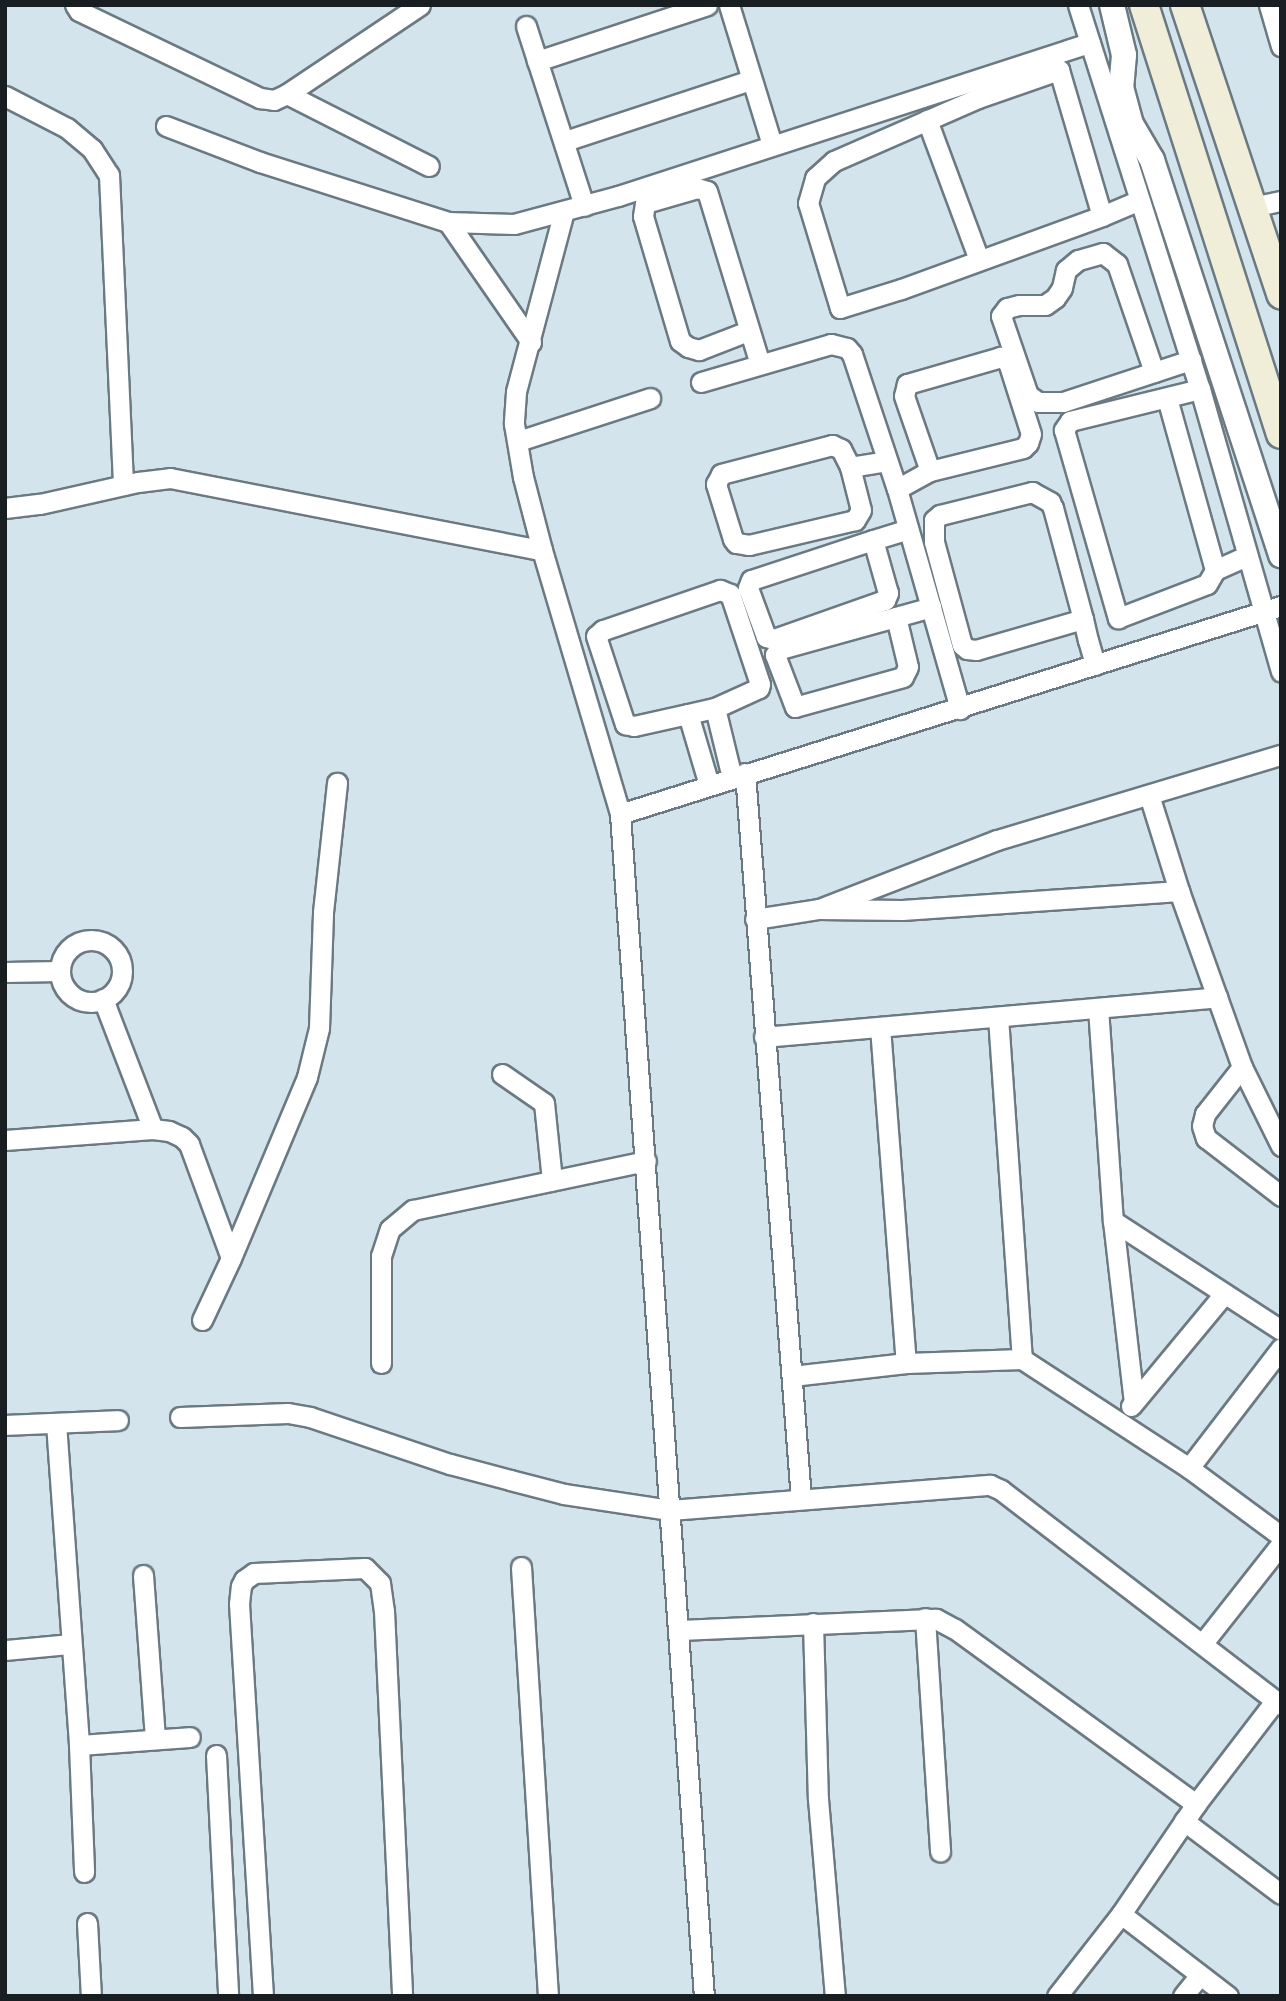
<!DOCTYPE html>
<html>
<head>
<meta charset="utf-8">
<style>
	body { margin:0 }
	#map { position:relative; width:1286px; height:2001px; overflow:hidden; background:#d4e4ed; font-family:Bitter,serif }
	div>[style] { position:absolute }
	[style*='--x'] { left:calc(var(--x)*1px); top:calc(var(--y)*1px); width:calc(var(--w)*1px); rotate:calc(var(--a)*1deg) }
	.roads { filter:drop-shadow(2px 0 #6b7a82) drop-shadow(-2px 0 #6b7a82) drop-shadow(0 2px #6b7a82) drop-shadow(0 -2px #6b7a82) }
	.minor>* { height:19px; margin:-9.5px; padding:0 9.5px; transform-origin:9.5px; border-radius:9.5px; background:#fff }
	.minor>.ring { margin:-9.5px; padding:0; box-sizing:content-box; background:none; border:19px solid #fff; border-radius:50% }
	.tertiary>* { height:24px; margin:-12px; padding:0 12px; transform-origin:12px; border-radius:12px; background:#fff }
	.secondary>* { height:28px; margin:-14px; padding:0 14px; transform-origin:14px; border-radius:14px; background:#f0edd8 }
	span { translate:-50% -50%; white-space:nowrap; text-align:center; line-height:1.15; -webkit-text-stroke:6px #d4e4ed; paint-order:stroke }
	.frame { position:absolute; inset:0; border:7px solid #181e21; pointer-events:none }
</style>
</head>
<body>
<div id="map">
	<div class="roads">
		<div class="minor">
			<i style="--x:75;--y:5;--w:7;--a:56"></i>
			<i style="--x:79;--y:11;--w:201;--a:25.7"></i>
			<i style="--x:260;--y:98;--w:14;--a:8"></i>
			<i style="--x:274;--y:100;--w:14;--a:-25"></i>
			<i style="--x:287;--y:94;--w:160;--a:-33.8"></i>
			<i style="--x:729;--y:5;--w:146;--a:72.9"></i>
			<i style="--x:1078;--y:5;--w:403;--a:72.4"></i>
			<i style="--x:1200;--y:389;--w:294;--a:74"></i>
			<i style="--x:1269;--y:5;--w:43;--a:73.7"></i>
			<i style="--x:526;--y:26;--w:189;--a:72.1"></i>
			<i style="--x:537;--y:61;--w:179;--a:-18.2"></i>
			<i style="--x:287;--y:94;--w:159;--a:26.9"></i>
			<i style="--x:5;--y:96;--w:70;--a:27.3"></i>
			<i style="--x:67;--y:128;--w:33;--a:40"></i>
			<i style="--x:92;--y:149;--w:31;--a:57"></i>
			<i style="--x:109;--y:175;--w:310;--a:87.4"></i>
			<i style="--x:927;--y:120;--w:149;--a:69.6"></i>
			<i style="--x:166;--y:126;--w:101;--a:21"></i>
			<i style="--x:260;--y:162;--w:197;--a:17.7"></i>
			<i style="--x:448;--y:222;--w:66;--a:1.7"></i>
			<i style="--x:514;--y:224;--w:108;--a:-15.1"></i>
			<i style="--x:618;--y:196;--w:496;--a:-18"></i>
			<i style="--x:565;--y:141;--w:196;--a:-18.2"></i>
			<i style="--x:1252;--y:207;--w:30;--a:-12"></i>
			<i style="--x:564;--y:211;--w:187;--a:104.9"></i>
			<i style="--x:516;--y:392;--w:32;--a:94"></i>
			<i style="--x:514;--y:424;--w:54;--a:80.4"></i>
			<i style="--x:523;--y:477;--w:75;--a:75.4"></i>
			<i style="--x:542;--y:550;--w:275;--a:73.5"></i>
			<i style="--x:620;--y:814;--w:1185;--a:85.94"></i>
			<i style="--x:1102;--y:216;--w:214;--a:160"></i>
			<i style="--x:901;--y:289;--w:64;--a:162.7"></i>
			<i style="--x:840;--y:308;--w:110;--a:-106.9"></i>
			<i style="--x:808;--y:203;--w:26;--a:-74"></i>
			<i style="--x:815;--y:178;--w:25;--a:-42"></i>
			<i style="--x:834;--y:161;--w:157;--a:-23.6"></i>
			<i style="--x:978;--y:98;--w:86;--a:-19.1"></i>
			<i style="--x:1059;--y:70;--w:152;--a:73.6"></i>
			<i style="--x:1102;--y:216;--w:41;--a:-22.8"></i>
			<i style="--x:448;--y:222;--w:146;--a:55.3"></i>
			<i style="--x:748;--y:331;--w:53;--a:158.8"></i>
			<i style="--x:699;--y:350;--w:11;--a:-165"></i>
			<i style="--x:688;--y:347;--w:10;--a:-143"></i>
			<i style="--x:680;--y:341;--w:130;--a:-106.5"></i>
			<i style="--x:643;--y:216;--w:13;--a:-81"></i>
			<i style="--x:645;--y:203;--w:54;--a:-16.1"></i>
			<i style="--x:697;--y:188;--w:10;--a:17"></i>
			<i style="--x:707;--y:191;--w:181;--a:73"></i>
			<i style="--x:1154;--y:372;--w:114;--a:-108.9"></i>
			<i style="--x:1117;--y:264;--w:18;--a:-142"></i>
			<i style="--x:1103;--y:253;--w:26;--a:164"></i>
			<i style="--x:1078;--y:260;--w:16;--a:140"></i>
			<i style="--x:1066;--y:270;--w:18;--a:103"></i>
			<i style="--x:1062;--y:288;--w:12;--a:125"></i>
			<i style="--x:1055;--y:298;--w:12;--a:145"></i>
			<i style="--x:1045;--y:305;--w:26;--a:180"></i>
			<i style="--x:1019;--y:305;--w:12;--a:166"></i>
			<i style="--x:1007;--y:308;--w:10;--a:127"></i>
			<i style="--x:1001;--y:316;--w:83;--a:71.1"></i>
			<i style="--x:1028;--y:395;--w:12;--a:35"></i>
			<i style="--x:1038;--y:402;--w:25;--a:0"></i>
			<i style="--x:1063;--y:402;--w:135;--a:-18.2"></i>
			<i style="--x:701;--y:382;--w:135;--a:-16.3"></i>
			<i style="--x:831;--y:344;--w:16;--a:14"></i>
			<i style="--x:847;--y:348;--w:8;--a:50"></i>
			<i style="--x:852;--y:354;--w:142;--a:71.6"></i>
			<i style="--x:897;--y:489;--w:229;--a:74"></i>
			<i style="--x:1200;--y:389;--w:134;--a:166.2"></i>
			<i style="--x:1070;--y:421;--w:11;--a:124"></i>
			<i style="--x:1064;--y:430;--w:196;--a:74"></i>
			<i style="--x:1118;--y:618;--w:95;--a:-20.9"></i>
			<i style="--x:1207;--y:584;--w:16;--a:-60"></i>
			<i style="--x:1167;--y:398;--w:179;--a:74.4"></i>
			<i style="--x:1215;--y:570;--w:35;--a:-24"></i>
			<i style="--x:518;--y:441;--w:139;--a:-18"></i>
			<i style="--x:850;--y:467;--w:44;--a:75.7"></i>
			<i style="--x:861;--y:510;--w:12;--a:121"></i>
			<i style="--x:855;--y:520;--w:109;--a:166.7"></i>
			<i style="--x:749;--y:545;--w:13;--a:-171"></i>
			<i style="--x:736;--y:543;--w:5;--a:-127"></i>
			<i style="--x:733;--y:539;--w:58;--a:-107.2"></i>
			<i style="--x:716;--y:484;--w:11;--a:-63"></i>
			<i style="--x:721;--y:474;--w:115;--a:-14.6"></i>
			<i style="--x:832;--y:445;--w:10;--a:24"></i>
			<i style="--x:841;--y:449;--w:20;--a:63"></i>
			<i style="--x:850;--y:467;--w:37;--a:-9"></i>
			<i style="--x:897;--y:489;--w:38;--a:-29"></i>
			<i style="--x:930;--y:471;--w:96;--a:-13.9"></i>
			<i style="--x:1023;--y:448;--w:7;--a:-45"></i>
			<i style="--x:1028;--y:443;--w:9;--a:-72"></i>
			<i style="--x:1031;--y:434;--w:76;--a:-107.7"></i>
			<i style="--x:1008;--y:362;--w:9;--a:-144"></i>
			<i style="--x:1001;--y:357;--w:98;--a:164"></i>
			<i style="--x:907;--y:384;--w:12;--a:104"></i>
			<i style="--x:904;--y:396;--w:79;--a:70.9"></i>
			<i style="--x:5;--y:508;--w:35;--a:-7"></i>
			<i style="--x:40;--y:504;--w:100;--a:-12.7"></i>
			<i style="--x:138;--y:482;--w:32;--a:-7"></i>
			<i style="--x:170;--y:478;--w:379;--a:11"></i>
			<i style="--x:873;--y:540;--w:128;--a:161.8"></i>
			<i style="--x:751;--y:580;--w:9;--a:111"></i>
			<i style="--x:748;--y:588;--w:52;--a:69.8"></i>
			<i style="--x:766;--y:637;--w:8;--a:14"></i>
			<i style="--x:774;--y:639;--w:118;--a:-19.4"></i>
			<i style="--x:885;--y:600;--w:8;--a:-67"></i>
			<i style="--x:888;--y:593;--w:55;--a:-105.8"></i>
			<i style="--x:873;--y:540;--w:37;--a:-17"></i>
			<i style="--x:896;--y:617;--w:51;--a:76.5"></i>
			<i style="--x:908;--y:667;--w:11;--a:117"></i>
			<i style="--x:903;--y:677;--w:112;--a:164.5"></i>
			<i style="--x:795;--y:707;--w:56;--a:-111"></i>
			<i style="--x:775;--y:655;--w:8;--a:-50"></i>
			<i style="--x:780;--y:649;--w:157;--a:-15.5"></i>
			<i style="--x:1083;--y:619;--w:111;--a:163.8"></i>
			<i style="--x:976;--y:650;--w:9;--a:-174"></i>
			<i style="--x:967;--y:649;--w:6;--a:-141"></i>
			<i style="--x:962;--y:645;--w:107;--a:-105.2"></i>
			<i style="--x:934;--y:542;--w:22;--a:-90"></i>
			<i style="--x:934;--y:520;--w:8;--a:-40"></i>
			<i style="--x:940;--y:515;--w:95;--a:-14"></i>
			<i style="--x:1032;--y:492;--w:21;--a:29"></i>
			<i style="--x:1050;--y:502;--w:7;--a:63"></i>
			<i style="--x:1053;--y:508;--w:115;--a:74.9"></i>
			<i style="--x:1083;--y:619;--w:22;--a:77"></i>
			<i style="--x:1088;--y:640;--w:26;--a:74"></i>
			<i style="--x:715;--y:708;--w:72;--a:76.3"></i>
			<i style="--x:688;--y:714;--w:28;--a:-13"></i>
			<i style="--x:715;--y:708;--w:48;--a:-24.4"></i>
			<i style="--x:759;--y:688;--w:4;--a:-76"></i>
			<i style="--x:760;--y:684;--w:95;--a:-108.4"></i>
			<i style="--x:730;--y:594;--w:11;--a:-158"></i>
			<i style="--x:720;--y:590;--w:124;--a:161.1"></i>
			<i style="--x:603;--y:630;--w:9;--a:139"></i>
			<i style="--x:596;--y:636;--w:93;--a:71.8"></i>
			<i style="--x:625;--y:724;--w:9;--a:13"></i>
			<i style="--x:634;--y:726;--w:55;--a:-12.5"></i>
			<i style="--x:688;--y:714;--w:74;--a:73.5"></i>
			<i style="--x:745;--y:773;--w:728;--a:85.59"></i>
			<i style="--x:1149;--y:795;--w:101;--a:72.6"></i>
			<i style="--x:1179;--y:891;--w:187;--a:70.3"></i>
			<i style="--x:1242;--y:1067;--w:88;--a:63.7"></i>
			<i style="--x:620;--y:814;--w:693;--a:-17.47"></i>
			<i style="--x:819;--y:909;--w:191;--a:-21.2"></i>
			<i style="--x:997;--y:840;--w:296;--a:-16.7"></i>
			<i style="--x:755;--y:919;--w:65;--a:-8.9"></i>
			<i style="--x:819;--y:909;--w:83;--a:0.7"></i>
			<i style="--x:902;--y:910;--w:278;--a:-3.9"></i>
			<i class="ring" style="left:60px;top:940px;width:43px;height:43px"></i>
			<i style="--x:5;--y:972;--w:55;--a:-1"></i>
			<i style="--x:103;--y:999;--w:139;--a:69"></i>
			<i style="--x:1098;--y:1008;--w:214;--a:86"></i>
			<i style="--x:1113;--y:1221;--w:182;--a:83.4"></i>
			<i style="--x:998;--y:1017;--w:343;--a:86"></i>
			<i style="--x:880;--y:1027;--w:337;--a:85.6"></i>
			<i style="--x:764;--y:1037;--w:455;--a:-5"></i>
			<i style="--x:1242;--y:1067;--w:60;--a:128.2"></i>
			<i style="--x:1205;--y:1114;--w:12;--a:104"></i>
			<i style="--x:1202;--y:1126;--w:13;--a:72"></i>
			<i style="--x:1206;--y:1138;--w:95;--a:37.7"></i>
			<i style="--x:502;--y:1074;--w:51;--a:34.6"></i>
			<i style="--x:544;--y:1103;--w:78;--a:84.1"></i>
			<i style="--x:5;--y:1140;--w:148;--a:-4.3"></i>
			<i style="--x:153;--y:1129;--w:16;--a:7"></i>
			<i style="--x:169;--y:1131;--w:14;--a:25"></i>
			<i style="--x:182;--y:1137;--w:10;--a:45"></i>
			<i style="--x:189;--y:1144;--w:121;--a:69.8"></i>
			<i style="--x:1113;--y:1221;--w:200;--a:33"></i>
			<i style="--x:202;--y:1320;--w:68;--a:-64.9"></i>
			<i style="--x:231;--y:1258;--w:196;--a:-67.2"></i>
			<i style="--x:307;--y:1077;--w:50;--a:-76.2"></i>
			<i style="--x:319;--y:1028;--w:116;--a:-88"></i>
			<i style="--x:323;--y:912;--w:130;--a:-83.8"></i>
			<i style="--x:381;--y:1363;--w:107;--a:-90"></i>
			<i style="--x:381;--y:1256;--w:28;--a:-72"></i>
			<i style="--x:390;--y:1229;--w:30;--a:-40"></i>
			<i style="--x:413;--y:1210;--w:238;--a:-11.9"></i>
			<i style="--x:792;--y:1376;--w:115;--a:-6.5"></i>
			<i style="--x:906;--y:1363;--w:116;--a:-2"></i>
			<i style="--x:1022;--y:1359;--w:199;--a:33.1"></i>
			<i style="--x:1189;--y:1468;--w:114;--a:36.5"></i>
			<i style="--x:1131;--y:1406;--w:146;--a:-50.3"></i>
			<i style="--x:180;--y:1417;--w:108;--a:-2.1"></i>
			<i style="--x:288;--y:1413;--w:22;--a:10"></i>
			<i style="--x:310;--y:1417;--w:148;--a:18.6"></i>
			<i style="--x:450;--y:1464;--w:62;--a:14.9"></i>
			<i style="--x:510;--y:1480;--w:56;--a:14.5"></i>
			<i style="--x:564;--y:1494;--w:107;--a:8.6"></i>
			<i style="--x:670;--y:1510;--w:321;--a:-4.5"></i>
			<i style="--x:990;--y:1485;--w:12;--a:24"></i>
			<i style="--x:1001;--y:1490;--w:353;--a:37.5"></i>
			<i style="--x:56;--y:1423;--w:323;--a:85.9"></i>
			<i style="--x:79;--y:1745;--w:127;--a:87.7"></i>
			<i style="--x:5;--y:1425;--w:113;--a:-2.5"></i>
			<i style="--x:1189;--y:1468;--w:151;--a:-52.5"></i>
			<i style="--x:521;--y:1567;--w:430;--a:86.4"></i>
			<i style="--x:143;--y:1575;--w:164;--a:85.8"></i>
			<i style="--x:925;--y:1618;--w:234;--a:86.3"></i>
			<i style="--x:813;--y:1623;--w:176;--a:88.4"></i>
			<i style="--x:818;--y:1799;--w:198;--a:85.1"></i>
			<i style="--x:680;--y:1630;--w:256;--a:-2.5"></i>
			<i style="--x:936;--y:1619;--w:21;--a:28"></i>
			<i style="--x:955;--y:1629;--w:298;--a:36"></i>
			<i style="--x:1203;--y:1643;--w:126;--a:-51.8"></i>
			<i style="--x:5;--y:1650;--w:65;--a:-5.3"></i>
			<i style="--x:79;--y:1745;--w:111;--a:-4.1"></i>
			<i style="--x:216;--y:1755;--w:241;--a:87.1"></i>
			<i style="--x:1184;--y:1821;--w:121;--a:37"></i>
			<i style="--x:1121;--y:1914;--w:135;--a:37.5"></i>
			<i style="--x:87;--y:1923;--w:73;--a:86.9"></i>
			<i style="--x:263;--y:1996;--w:393;--a:-93.5"></i>
			<i style="--x:239;--y:1604;--w:18;--a:-84"></i>
			<i style="--x:241;--y:1586;--w:7;--a:-63"></i>
			<i style="--x:244;--y:1580;--w:12;--a:-35"></i>
			<i style="--x:254;--y:1573;--w:111;--a:-2.6"></i>
			<i style="--x:365;--y:1568;--w:21;--a:45"></i>
			<i style="--x:380;--y:1583;--w:28;--a:82"></i>
			<i style="--x:384;--y:1611;--w:385;--a:87.3"></i>
			<i style="--x:1057;--y:1996;--w:104;--a:-52"></i>
			<i style="--x:1121;--y:1914;--w:133;--a:-55.7"></i>
			<i style="--x:1196;--y:1804;--w:130;--a:-52.5"></i>
			<i style="--x:1183;--y:1996;--w:27;--a:-51"></i>
		</div>
		<div class="tertiary">
			<i style="--x:1112;--y:5;--w:51;--a:76.5"></i>
			<i style="--x:1124;--y:55;--w:32;--a:95"></i>
			<i style="--x:1121;--y:87;--w:38;--a:75"></i>
			<i style="--x:1131;--y:124;--w:42;--a:59.7"></i>
			<i style="--x:1152;--y:160;--w:416;--a:71.9"></i>
		</div>
		<div class="secondary">
			<i style="--x:1144;--y:5;--w:450;--a:72.3"></i>
			<i style="--x:1185;--y:5;--w:305;--a:71.6"></i>
		</div>
	</div>
	<div class="frame"></div>
</div>
</body>
</html>
